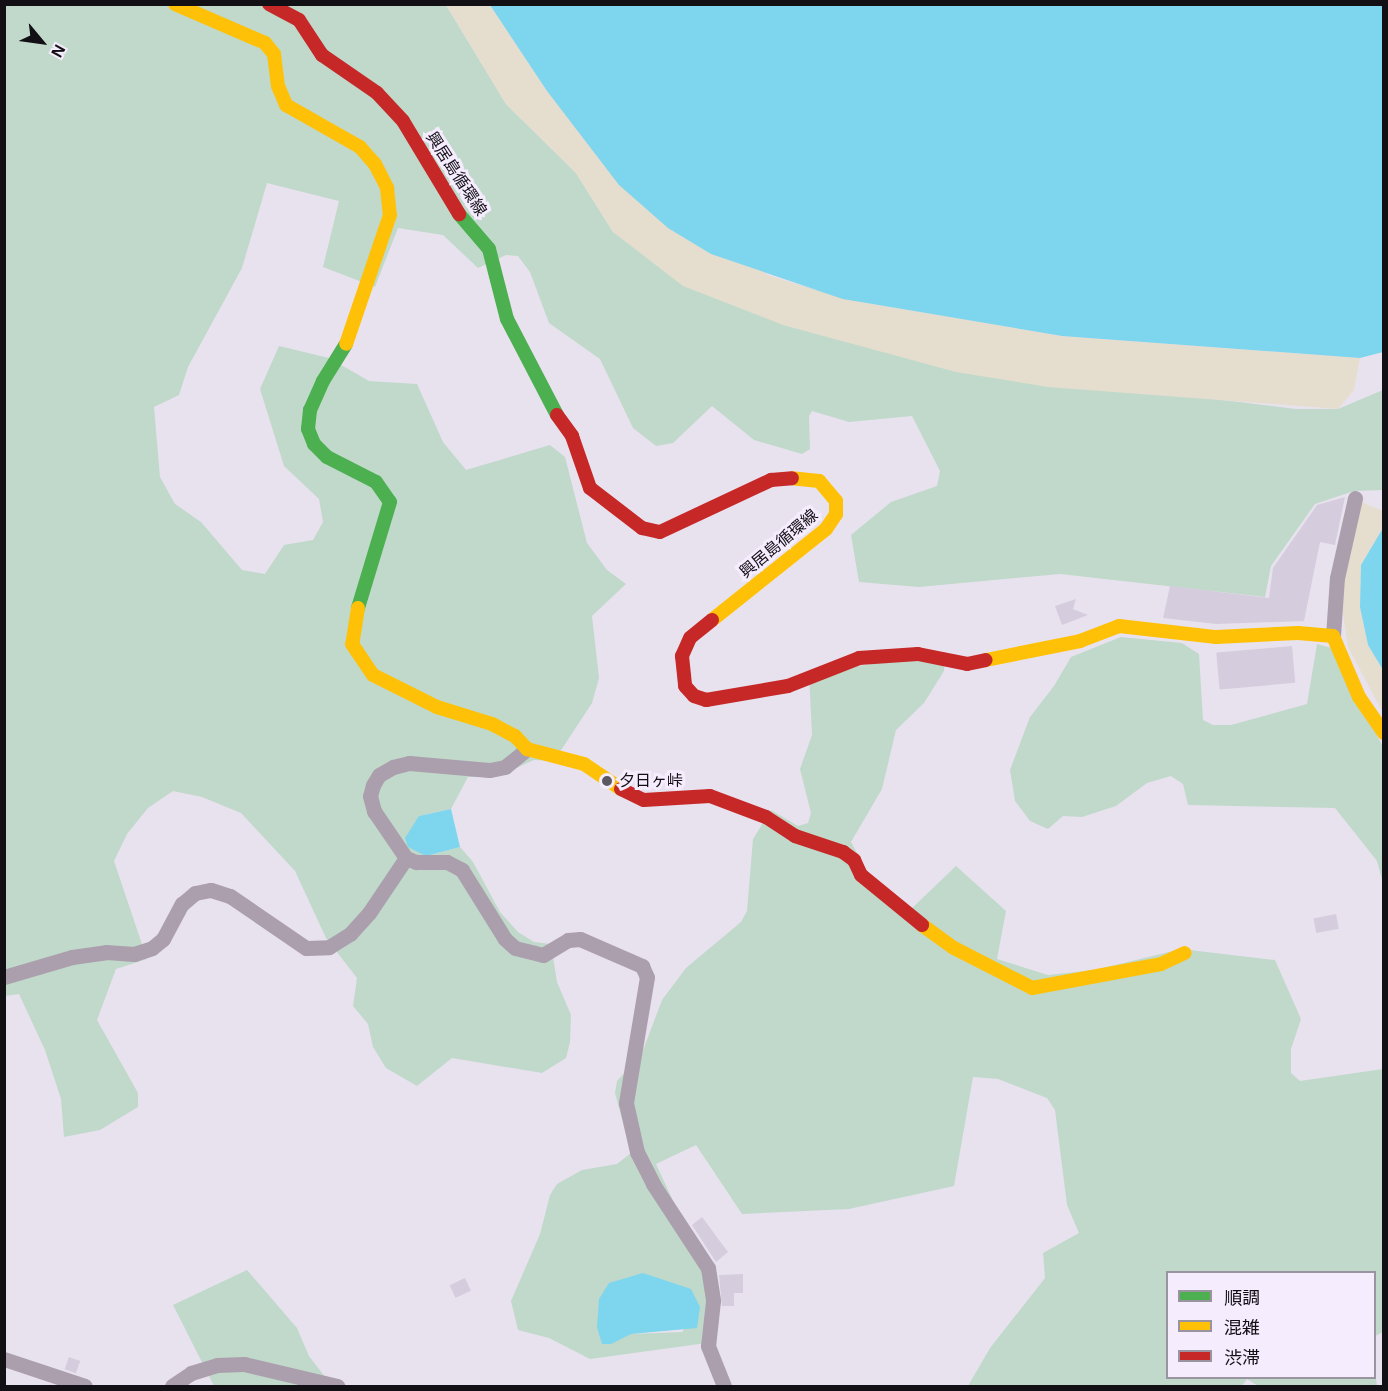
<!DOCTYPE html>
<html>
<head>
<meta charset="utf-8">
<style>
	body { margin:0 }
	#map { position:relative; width:1388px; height:1391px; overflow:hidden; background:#e8e2ee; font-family:Helvetica,"Noto Sans JP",sans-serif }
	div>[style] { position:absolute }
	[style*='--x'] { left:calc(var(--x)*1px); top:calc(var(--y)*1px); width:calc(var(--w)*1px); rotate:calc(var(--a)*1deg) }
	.green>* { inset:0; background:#c0d9cb }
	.sand>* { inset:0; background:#e5decf }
	.water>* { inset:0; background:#7dd5ee }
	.building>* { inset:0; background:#d5ccdd; transform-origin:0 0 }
	.street>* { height:15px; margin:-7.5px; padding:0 7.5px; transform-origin:7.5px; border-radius:7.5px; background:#ac9fad }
	.fast>* { height:14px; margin:-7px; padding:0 7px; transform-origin:7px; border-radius:7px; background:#4caf50 }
	.slow>* { height:14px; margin:-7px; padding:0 7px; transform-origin:7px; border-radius:7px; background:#ffc107 }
	.jam>* { height:14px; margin:-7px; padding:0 7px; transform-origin:7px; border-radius:7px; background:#c62828 }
	.dots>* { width:16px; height:16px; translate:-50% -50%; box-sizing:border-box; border:3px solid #f5ecfd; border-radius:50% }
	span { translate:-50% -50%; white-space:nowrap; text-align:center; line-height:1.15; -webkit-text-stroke:6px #f5ecfd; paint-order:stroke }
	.street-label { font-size:16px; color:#120f15 }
	.poi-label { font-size:16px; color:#120f15 }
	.left { translate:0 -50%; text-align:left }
	.frame { position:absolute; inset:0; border:6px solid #120f15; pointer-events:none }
	.legend { position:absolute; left:1166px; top:1271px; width:210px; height:108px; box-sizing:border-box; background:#f5ecfd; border:2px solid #9a94a0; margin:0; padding:8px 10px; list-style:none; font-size:18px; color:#120f15 }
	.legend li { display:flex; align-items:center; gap:12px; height:30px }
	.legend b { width:30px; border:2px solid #9a94a0 }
	.north { position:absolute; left:12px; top:12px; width:60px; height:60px; -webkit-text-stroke:4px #f5ecfd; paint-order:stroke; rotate:119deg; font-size:16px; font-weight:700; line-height:24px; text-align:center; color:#120f15 }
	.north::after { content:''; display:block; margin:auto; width:21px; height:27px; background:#120f15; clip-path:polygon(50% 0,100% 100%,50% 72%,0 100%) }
</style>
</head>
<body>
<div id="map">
	<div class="green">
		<i style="clip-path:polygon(4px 5px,446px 5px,506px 104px,576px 173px,613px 232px,1189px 396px,1296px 409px,1338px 409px,1383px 390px,1383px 490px,1354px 491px,1315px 504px,1271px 566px,1265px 597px,1060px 574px,919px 587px,859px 582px,851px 535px,891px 502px,937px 486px,940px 471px,912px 416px,849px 422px,812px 411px,809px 416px,810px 449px,802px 454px,754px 440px,712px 406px,673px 443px,656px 446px,633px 428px,600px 359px,549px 323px,530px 272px,518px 256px,506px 255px,478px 268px,443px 235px,398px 228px,375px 287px,323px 267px,339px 201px,267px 183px,242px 268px,188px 367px,179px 395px,154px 407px,160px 477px,175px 504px,201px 522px,242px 570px,265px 574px,284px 545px,313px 540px,323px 522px,319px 499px,284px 466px,260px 389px,279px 346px,329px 358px,369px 381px,417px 384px,443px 442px,466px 470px,550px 445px,565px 457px,587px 543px,607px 570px,626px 584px,592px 616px,599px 678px,592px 703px,554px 761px,534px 760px,496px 777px,468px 777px,451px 809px,419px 816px,426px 856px,460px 847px,473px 862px,500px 912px,518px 932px,534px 942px,551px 944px,557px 982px,571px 1015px,570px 1042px,566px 1058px,542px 1073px,452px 1058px,417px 1086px,386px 1068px,373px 1047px,368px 1024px,353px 1006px,357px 978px,326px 938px,295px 871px,241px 813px,202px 797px,173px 791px,148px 808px,127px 834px,114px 861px,147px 959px,116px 969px,97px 1020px,138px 1093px,138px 1107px,100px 1130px,64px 1137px,61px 1099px,45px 1050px,19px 994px,5px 996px)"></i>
		<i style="clip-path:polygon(1121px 637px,1182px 643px,1199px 654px,1203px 720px,1213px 725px,1231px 725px,1307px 704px,1317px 644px,1332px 648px,1383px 747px,1383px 883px,1377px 861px,1335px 808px,1188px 805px,1183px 784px,1171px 776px,1147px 783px,1116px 806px,1082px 817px,1063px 816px,1048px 829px,1030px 821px,1015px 801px,1010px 770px,1030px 717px,1054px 686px,1071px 657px)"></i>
		<i style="clip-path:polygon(evenodd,945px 652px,944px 671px,924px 703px,896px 730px,882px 789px,851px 842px,868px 873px,909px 911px,956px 866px,1006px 911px,997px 959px,1048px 975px,1095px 970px,1181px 949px,1275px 960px,1301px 1019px,1291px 1049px,1291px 1073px,1300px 1081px,1383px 1069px,1383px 1332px,1375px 1336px,1374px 1272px,1168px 1272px,1168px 1378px,1374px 1378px,1375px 1372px,1377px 1386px,1258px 1386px,1247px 1379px,1242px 1386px,968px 1386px,990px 1348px,1045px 1278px,1043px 1253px,1079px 1233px,1067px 1205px,1055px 1110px,1047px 1098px,998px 1079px,973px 1077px,954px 1186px,849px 1209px,742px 1214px,696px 1145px,656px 1164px,682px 1220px,715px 1268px,714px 1342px,590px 1359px,549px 1338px,518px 1330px,511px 1301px,540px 1234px,550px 1195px,557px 1184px,582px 1170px,617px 1164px,631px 1153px,615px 1093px,617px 1081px,642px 1053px,662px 1000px,686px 968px,741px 922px,747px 911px,753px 839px,771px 810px,798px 826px,808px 823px,811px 813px,800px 769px,812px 735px,809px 674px,945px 652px,700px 1307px,682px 1332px,631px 1334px,700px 1307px)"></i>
		<i style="clip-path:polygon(247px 1270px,297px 1328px,309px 1356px,332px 1386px,214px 1386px,173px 1305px)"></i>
	</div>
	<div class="sand">
		<i style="clip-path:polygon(446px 5px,490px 5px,547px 91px,768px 275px,843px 299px,1062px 336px,1360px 358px,1354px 390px,1338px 409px,1048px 387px,956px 372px,783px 325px,683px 286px,613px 232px,576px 173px,506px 104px)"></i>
		<i style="clip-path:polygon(1359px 501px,1383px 511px,1383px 528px,1361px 565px,1360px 607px,1368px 645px,1383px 670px,1383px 713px,1348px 647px,1343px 614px,1343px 583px)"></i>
	</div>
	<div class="water">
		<i style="clip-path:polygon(490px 5px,1383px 5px,1383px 352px,1360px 358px,1062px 336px,843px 299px,711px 254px,668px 228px,619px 185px,547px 91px)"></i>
		<i style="clip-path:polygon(1383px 528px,1383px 670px,1368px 645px,1360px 607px,1361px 565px)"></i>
		<i style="clip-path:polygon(451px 809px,460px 847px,426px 856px,408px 847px,405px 838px,419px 816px)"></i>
		<i style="clip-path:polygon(643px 1273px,691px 1289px,700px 1307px,697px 1328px,631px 1334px,611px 1344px,602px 1344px,597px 1327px,599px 1299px,609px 1283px)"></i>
	</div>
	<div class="building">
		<i style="clip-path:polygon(1345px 497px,1335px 545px,1320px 542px,1304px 621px,1216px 624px,1163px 618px,1170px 586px,1269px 598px,1273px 568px,1317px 505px)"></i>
		<i style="clip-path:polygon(1076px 599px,1073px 609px,1088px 615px,1062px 625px,1055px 606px)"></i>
		<i style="left:1292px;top:646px;width:37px;height:76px;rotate:85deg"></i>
		<i style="left:1336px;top:914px;width:15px;height:23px;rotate:79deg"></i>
		<i style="clip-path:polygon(702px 1217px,728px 1252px,716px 1262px,692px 1225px)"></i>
		<i style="clip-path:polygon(743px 1274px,743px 1293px,734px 1293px,734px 1306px,722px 1306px,719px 1275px)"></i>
		<i style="left:465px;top:1278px;width:14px;height:17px;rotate:65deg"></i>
		<i style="left:69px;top:1357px;width:12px;height:13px;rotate:20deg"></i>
	</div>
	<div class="street">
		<i style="--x:1333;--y:636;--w:58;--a:-86.1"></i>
		<i style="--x:1337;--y:578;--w:82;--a:-77.3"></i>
		<i style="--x:527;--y:749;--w:28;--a:141"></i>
		<i style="--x:505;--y:767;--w:16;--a:169"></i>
		<i style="--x:489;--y:770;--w:80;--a:-175"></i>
		<i style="--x:409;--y:763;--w:16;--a:166"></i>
		<i style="--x:393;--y:767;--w:16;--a:150"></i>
		<i style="--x:379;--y:775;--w:12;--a:121"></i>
		<i style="--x:373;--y:785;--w:11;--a:105"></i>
		<i style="--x:370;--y:796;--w:16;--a:75"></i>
		<i style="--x:374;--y:811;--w:57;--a:55.8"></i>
		<i style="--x:406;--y:858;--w:11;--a:22"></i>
		<i style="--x:416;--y:862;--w:31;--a:0"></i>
		<i style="--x:447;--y:862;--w:17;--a:28"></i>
		<i style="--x:462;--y:870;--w:81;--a:58.1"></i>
		<i style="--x:505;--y:939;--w:13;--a:42"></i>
		<i style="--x:515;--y:948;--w:29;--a:14"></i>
		<i style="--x:543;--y:955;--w:29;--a:-31"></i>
		<i style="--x:568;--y:940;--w:12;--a:-5"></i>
		<i style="--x:580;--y:939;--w:68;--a:23.5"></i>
		<i style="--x:642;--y:966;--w:12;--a:66"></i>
		<i style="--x:647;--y:977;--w:128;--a:99.5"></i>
		<i style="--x:626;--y:1103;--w:50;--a:77.3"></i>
		<i style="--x:637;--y:1152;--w:36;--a:63"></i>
		<i style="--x:653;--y:1184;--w:100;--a:56.8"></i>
		<i style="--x:708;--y:1268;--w:33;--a:81"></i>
		<i style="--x:713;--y:1301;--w:45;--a:96.3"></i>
		<i style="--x:708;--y:1346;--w:43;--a:68.2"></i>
		<i style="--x:4;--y:977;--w:71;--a:-16.4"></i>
		<i style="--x:72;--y:957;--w:34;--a:-8"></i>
		<i style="--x:106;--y:952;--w:28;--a:4"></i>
		<i style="--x:134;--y:954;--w:19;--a:-18"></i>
		<i style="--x:152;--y:948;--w:14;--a:-39"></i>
		<i style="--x:163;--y:939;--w:40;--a:-62"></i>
		<i style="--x:182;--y:904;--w:17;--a:-40"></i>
		<i style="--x:195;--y:893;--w:16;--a:-11"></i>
		<i style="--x:211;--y:890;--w:20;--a:18"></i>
		<i style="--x:230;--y:896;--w:92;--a:34.4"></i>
		<i style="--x:306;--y:948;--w:23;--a:-2"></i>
		<i style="--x:329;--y:947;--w:25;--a:-32"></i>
		<i style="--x:350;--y:934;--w:28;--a:-48"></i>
		<i style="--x:369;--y:913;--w:66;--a:-56.1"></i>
		<i style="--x:4;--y:1359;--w:85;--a:18.4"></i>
		<i style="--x:172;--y:1386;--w:23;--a:-34"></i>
		<i style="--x:191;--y:1373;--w:27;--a:-17"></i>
		<i style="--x:217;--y:1365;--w:27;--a:-2"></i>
		<i style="--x:244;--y:1364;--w:96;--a:13.3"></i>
	</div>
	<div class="fast">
		<i style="--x:459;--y:214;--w:46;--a:49.4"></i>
		<i style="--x:489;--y:249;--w:72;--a:75.6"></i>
		<i style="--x:507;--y:319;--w:108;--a:62.5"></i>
		<i style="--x:346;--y:344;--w:44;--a:121.9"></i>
		<i style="--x:323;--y:381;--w:32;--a:114"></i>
		<i style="--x:310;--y:410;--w:19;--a:96"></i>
		<i style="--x:308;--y:429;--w:16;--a:68"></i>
		<i style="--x:314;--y:444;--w:18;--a:45"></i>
		<i style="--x:327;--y:457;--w:55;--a:27"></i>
		<i style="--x:376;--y:482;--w:24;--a:55"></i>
		<i style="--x:390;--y:502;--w:111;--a:106.8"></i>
	</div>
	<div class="slow">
		<i style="--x:175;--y:4;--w:98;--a:23.4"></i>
		<i style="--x:265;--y:43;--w:14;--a:51"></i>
		<i style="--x:274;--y:54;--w:32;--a:83"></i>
		<i style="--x:278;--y:86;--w:21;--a:67"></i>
		<i style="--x:286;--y:105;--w:85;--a:29.6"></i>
		<i style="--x:360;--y:147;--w:23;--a:49"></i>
		<i style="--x:375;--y:164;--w:27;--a:63"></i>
		<i style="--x:387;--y:188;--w:27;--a:84"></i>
		<i style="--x:390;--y:215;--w:136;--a:108.8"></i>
		<i style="--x:358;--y:608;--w:36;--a:99"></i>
		<i style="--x:352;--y:644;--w:37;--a:56"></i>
		<i style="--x:373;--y:675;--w:72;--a:26.6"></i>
		<i style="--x:437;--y:707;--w:58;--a:17.2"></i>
		<i style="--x:492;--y:724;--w:26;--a:28"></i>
		<i style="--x:515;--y:736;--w:18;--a:47"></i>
		<i style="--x:527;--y:749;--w:59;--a:14.7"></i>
		<i style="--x:584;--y:764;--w:45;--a:34"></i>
		<i style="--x:712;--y:620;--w:146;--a:-38.6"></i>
		<i style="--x:826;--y:529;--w:18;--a:-56"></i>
		<i style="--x:836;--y:514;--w:13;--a:-90"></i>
		<i style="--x:836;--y:501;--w:26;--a:-130"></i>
		<i style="--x:819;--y:481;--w:27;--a:-174"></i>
		<i style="--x:986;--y:660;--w:96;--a:-11.4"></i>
		<i style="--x:1080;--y:641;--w:42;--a:-21"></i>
		<i style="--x:1119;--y:626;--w:98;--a:6.5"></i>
		<i style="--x:1216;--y:637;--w:82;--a:-2.8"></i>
		<i style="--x:1298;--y:633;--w:35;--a:5"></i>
		<i style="--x:1333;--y:636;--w:66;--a:66.9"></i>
		<i style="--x:1359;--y:697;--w:44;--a:55.2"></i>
		<i style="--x:922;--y:925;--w:39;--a:36"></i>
		<i style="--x:954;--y:948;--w:88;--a:27.1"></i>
		<i style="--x:1032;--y:988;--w:131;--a:-10.5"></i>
		<i style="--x:1161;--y:964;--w:26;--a:-25"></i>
	</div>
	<div class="jam">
		<i style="--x:269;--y:4;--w:34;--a:28"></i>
		<i style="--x:299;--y:20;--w:42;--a:56.7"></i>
		<i style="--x:322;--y:55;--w:67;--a:34.6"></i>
		<i style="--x:377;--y:93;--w:38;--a:47"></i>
		<i style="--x:403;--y:121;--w:109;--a:58.9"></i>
		<i style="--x:557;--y:415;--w:26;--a:54"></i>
		<i style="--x:572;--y:436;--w:55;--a:70.9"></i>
		<i style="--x:590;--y:488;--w:66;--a:37.6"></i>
		<i style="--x:642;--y:528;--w:18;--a:13"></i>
		<i style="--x:660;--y:532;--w:123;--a:-25.1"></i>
		<i style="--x:771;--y:480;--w:21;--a:-5"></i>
		<i style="--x:712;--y:620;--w:28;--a:141"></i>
		<i style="--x:690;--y:638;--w:20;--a:114"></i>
		<i style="--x:682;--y:656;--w:30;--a:84"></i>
		<i style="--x:685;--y:686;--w:13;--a:48"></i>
		<i style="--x:694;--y:696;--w:13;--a:18"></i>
		<i style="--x:706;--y:700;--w:83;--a:-9.7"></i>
		<i style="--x:788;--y:686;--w:76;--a:-21.5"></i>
		<i style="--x:859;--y:658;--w:59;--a:-3.9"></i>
		<i style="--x:918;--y:654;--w:50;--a:11.5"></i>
		<i style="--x:967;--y:664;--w:19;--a:-12"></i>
		<i style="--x:621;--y:789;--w:25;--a:26"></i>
		<i style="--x:644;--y:800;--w:66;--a:-3.5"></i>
		<i style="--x:710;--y:796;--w:60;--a:20.6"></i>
		<i style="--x:766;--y:817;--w:35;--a:33"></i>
		<i style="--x:795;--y:836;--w:51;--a:18.4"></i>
		<i style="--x:843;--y:852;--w:14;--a:36"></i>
		<i style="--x:854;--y:860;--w:17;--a:65"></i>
		<i style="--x:861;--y:875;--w:79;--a:39.3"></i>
	</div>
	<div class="dots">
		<i style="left:607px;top:781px;background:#5d5961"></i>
	</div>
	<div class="street-label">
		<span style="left:456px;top:174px;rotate:57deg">興居島循環線</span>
		<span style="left:779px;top:544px;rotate:-40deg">興居島循環線</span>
	</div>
	<div class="poi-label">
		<span class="left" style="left:619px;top:781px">夕日ヶ峠</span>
	</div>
	<div class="frame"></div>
	<ul class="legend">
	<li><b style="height:8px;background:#4caf50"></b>順調</li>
	<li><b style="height:8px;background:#ffc107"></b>混雑</li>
	<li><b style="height:8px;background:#c62828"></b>渋滞</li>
	</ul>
	<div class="north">N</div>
</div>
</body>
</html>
